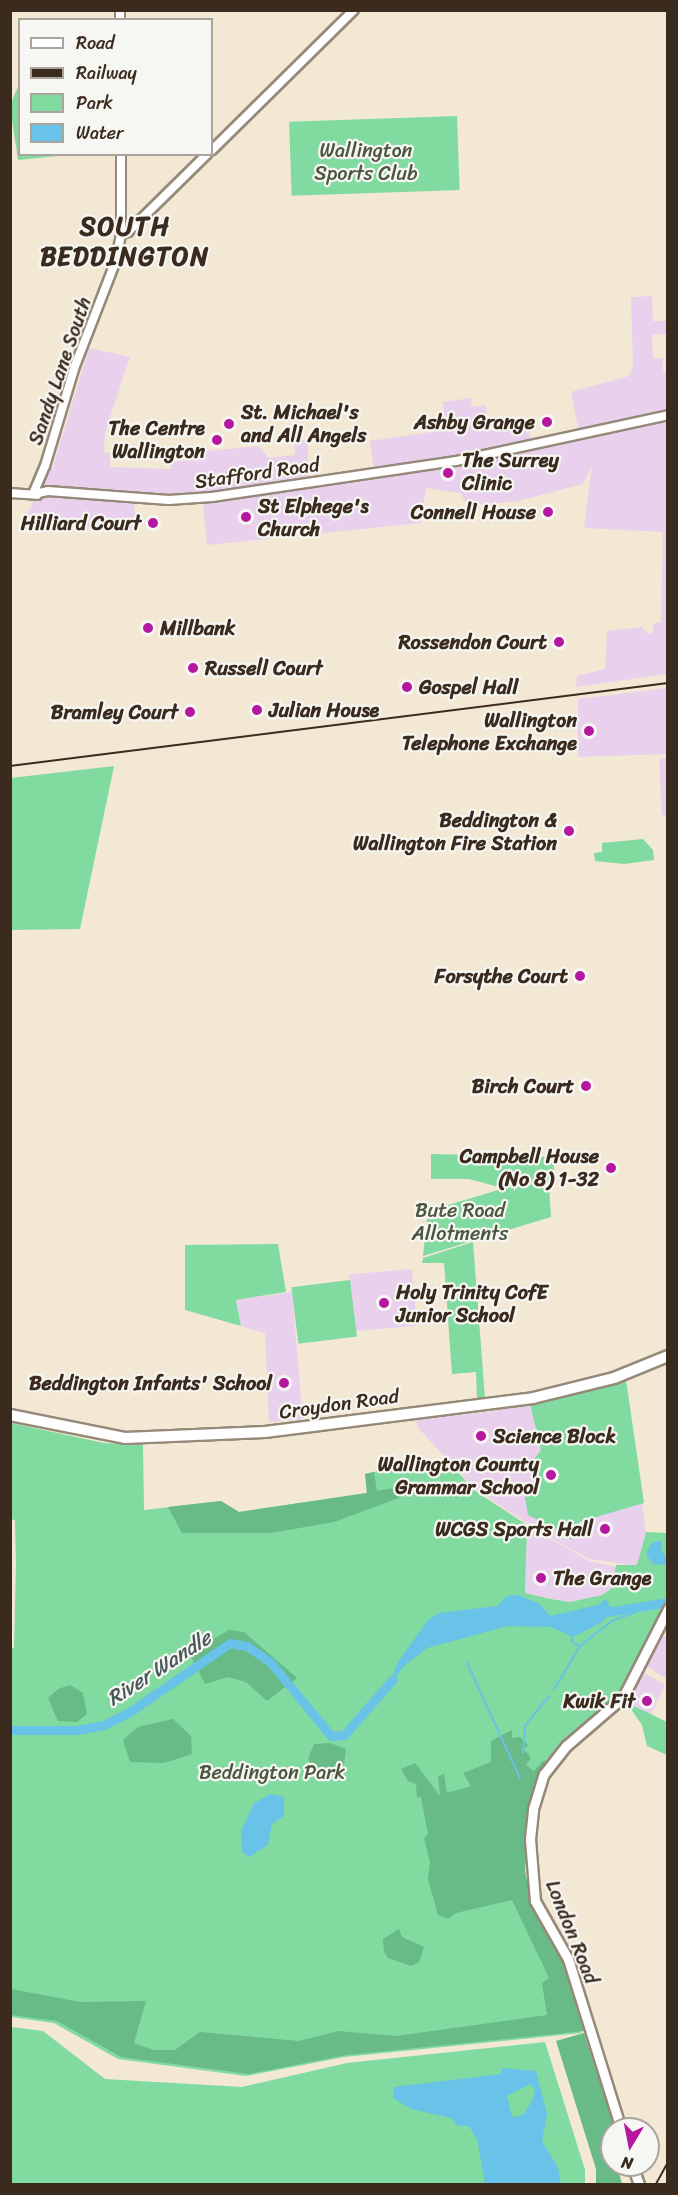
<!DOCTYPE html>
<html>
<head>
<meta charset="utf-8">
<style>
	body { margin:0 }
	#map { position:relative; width:678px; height:2195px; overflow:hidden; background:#f2e8d4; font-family:Sriracha,sans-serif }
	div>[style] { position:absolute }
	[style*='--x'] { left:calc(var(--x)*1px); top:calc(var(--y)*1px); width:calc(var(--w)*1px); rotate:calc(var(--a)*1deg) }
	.built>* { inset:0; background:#e9d1ed; transform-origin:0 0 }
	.green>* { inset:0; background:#81da9f; transform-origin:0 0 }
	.forest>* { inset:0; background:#68ba86 }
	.water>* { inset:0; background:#69c2e7 }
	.stream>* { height:1.5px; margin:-0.75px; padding:0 0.75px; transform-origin:0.75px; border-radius:0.75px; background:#69c2e7 }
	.river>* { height:9px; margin:-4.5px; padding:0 4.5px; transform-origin:4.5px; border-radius:4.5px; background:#69c2e7 }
	.roads { filter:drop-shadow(2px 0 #968979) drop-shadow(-2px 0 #968979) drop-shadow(0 2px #968979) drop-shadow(0 -2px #968979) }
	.tertiary>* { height:8px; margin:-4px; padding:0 4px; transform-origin:4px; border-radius:4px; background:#fff }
	.secondary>* { height:8px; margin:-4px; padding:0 4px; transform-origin:4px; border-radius:4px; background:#fff }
	.primary>* { height:9px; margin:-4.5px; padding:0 4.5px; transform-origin:4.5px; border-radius:4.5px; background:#fff }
	.trunk>* { height:10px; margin:-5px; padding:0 5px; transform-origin:5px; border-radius:5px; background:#fff }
	.rail>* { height:1.5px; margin:-0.75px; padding:0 0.75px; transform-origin:0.75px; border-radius:0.75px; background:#3b2a1e }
	.dots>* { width:16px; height:16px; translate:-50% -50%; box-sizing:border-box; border:3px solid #f6f6f2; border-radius:50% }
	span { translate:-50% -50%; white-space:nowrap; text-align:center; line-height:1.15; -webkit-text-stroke:4.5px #f6f6f2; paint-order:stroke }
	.park-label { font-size:20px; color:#4c563e }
	.street-label { font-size:20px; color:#3b2a1e }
	.poi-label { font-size:20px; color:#3b2a1e; font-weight:700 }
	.left { translate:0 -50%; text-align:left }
	.right { translate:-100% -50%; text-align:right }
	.water-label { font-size:21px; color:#49585a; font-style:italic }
	.district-label { font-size:26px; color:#3b2a1e; font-weight:700; letter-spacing:1.5px }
	.frame { position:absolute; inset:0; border:12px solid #3b2a1e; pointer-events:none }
	.legend { position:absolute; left:18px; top:18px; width:195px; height:138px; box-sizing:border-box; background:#f6f6f2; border:2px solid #aba49d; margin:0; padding:8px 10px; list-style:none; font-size:18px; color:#3b2a1e }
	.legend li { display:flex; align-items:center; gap:12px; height:30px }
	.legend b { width:30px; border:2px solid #aba49d }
	.north { position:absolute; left:600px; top:2117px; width:60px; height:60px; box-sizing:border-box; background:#f6f6f2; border:2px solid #aba49d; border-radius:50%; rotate:190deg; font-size:16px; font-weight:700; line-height:24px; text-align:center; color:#3b2a1e }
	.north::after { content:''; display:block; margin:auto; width:21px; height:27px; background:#b5179e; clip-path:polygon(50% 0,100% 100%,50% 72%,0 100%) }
</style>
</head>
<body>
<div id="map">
	<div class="built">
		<i style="clip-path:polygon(652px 296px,653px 321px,667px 321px,667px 334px,652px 335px,653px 359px,663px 358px,663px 372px,668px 373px,667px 674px,576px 687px,577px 676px,605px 669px,607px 631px,642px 627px,648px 634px,653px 632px,653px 624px,661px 622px,663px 532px,584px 528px,592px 466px,583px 484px,518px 501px,468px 506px,460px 493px,426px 488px,421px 523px,372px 528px,207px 545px,203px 504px,134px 504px,136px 530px,49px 527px,47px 534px,21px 527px,50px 467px,59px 467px,53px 466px,89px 348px,130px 357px,105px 433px,104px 452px,110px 453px,110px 467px,171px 469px,171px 462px,196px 459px,195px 452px,258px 446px,269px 458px,295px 455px,294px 440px,308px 440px,308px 483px,374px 472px,370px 441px,445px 430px,443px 402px,471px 398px,472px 407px,486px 405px,489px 431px,498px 430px,505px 423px,527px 419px,533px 449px,575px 441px,578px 428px,571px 392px,629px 376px,633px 366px,631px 297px)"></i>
		<i style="clip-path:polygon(667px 688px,667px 754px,578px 757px,578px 699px)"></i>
		<i style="clip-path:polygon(667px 758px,667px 815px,662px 815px,659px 759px)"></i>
		<i style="left:412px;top:1269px;width:57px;height:63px;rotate:85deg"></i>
		<i style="clip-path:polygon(292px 1292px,303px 1419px,269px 1422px,265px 1333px,241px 1326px,236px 1300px)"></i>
		<i style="clip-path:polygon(626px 1380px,646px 1532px,637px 1566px,589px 1559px,537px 1530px,475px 1489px,418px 1428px,416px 1419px,489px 1412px)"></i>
		<i style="clip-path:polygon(527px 1525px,589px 1561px,616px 1567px,612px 1588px,602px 1595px,570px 1602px,525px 1594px)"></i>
		<i style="clip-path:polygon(661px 1634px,667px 1638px,667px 1679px,646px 1666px)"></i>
		<i style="clip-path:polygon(645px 1673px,665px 1685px,651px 1715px,626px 1702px)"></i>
	</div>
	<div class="green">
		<i style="clip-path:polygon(19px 84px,20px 154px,68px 155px,18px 160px,10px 106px)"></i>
		<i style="left:457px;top:116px;width:74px;height:168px;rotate:88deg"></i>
		<i style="clip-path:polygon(114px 766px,80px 929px,11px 930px,11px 778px)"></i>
		<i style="clip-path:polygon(643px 839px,653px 850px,654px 860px,624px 864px,595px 861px,594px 853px,602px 852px,602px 843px)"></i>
		<i style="clip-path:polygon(431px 1154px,553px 1157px,555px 1183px,518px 1182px,499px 1187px,469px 1179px,431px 1179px)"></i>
		<i style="clip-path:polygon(518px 1184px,549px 1185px,551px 1217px,423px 1256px,428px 1211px)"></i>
		<i style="clip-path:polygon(473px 1242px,485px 1398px,477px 1399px,476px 1372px,452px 1374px,444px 1263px,422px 1263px,423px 1258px)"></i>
		<i style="clip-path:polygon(278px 1244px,286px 1292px,236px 1300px,241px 1326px,185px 1310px,185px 1245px)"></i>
		<i style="left:350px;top:1280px;width:57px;height:59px;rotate:83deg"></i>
		<i style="clip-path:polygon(626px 1380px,644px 1503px,579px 1522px,580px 1537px,569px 1539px,567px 1527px,556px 1529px,528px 1515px,525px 1497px,539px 1476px,531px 1463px,541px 1450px,530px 1404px)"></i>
		<i style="clip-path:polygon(11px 1423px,104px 1443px,143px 1445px,144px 1510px,221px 1501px,239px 1512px,367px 1493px,365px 1474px,417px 1462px,448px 1461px,474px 1490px,527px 1525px,525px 1593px,551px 1599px,570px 1602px,602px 1595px,612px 1588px,616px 1565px,637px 1565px,646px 1532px,667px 1533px,667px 1600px,621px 1693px,571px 1738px,532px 1798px,526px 1830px,525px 1872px,534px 1909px,569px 1979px,581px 2033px,344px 2057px,246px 2076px,118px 2059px,54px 2023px,11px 2017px,10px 1648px,14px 1648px,16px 1566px,15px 1520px,10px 1519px)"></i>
		<i style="clip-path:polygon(626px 1702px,667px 1722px,667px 1755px,647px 1746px,642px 1725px)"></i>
		<i style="clip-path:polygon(11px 2027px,43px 2031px,105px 2079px,242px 2087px,347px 2063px,545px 2042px,585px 2170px,585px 2184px,11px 2184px)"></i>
	</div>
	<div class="forest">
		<i style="clip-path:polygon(374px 1472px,377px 1491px,411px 1485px,412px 1493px,334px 1522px,271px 1533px,182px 1533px,168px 1507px,221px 1501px,239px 1512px,367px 1493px,365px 1474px)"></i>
		<i style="clip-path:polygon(229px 1630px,244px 1632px,297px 1678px,267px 1701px,246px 1682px,228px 1677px,205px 1684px,189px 1653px)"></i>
		<i style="clip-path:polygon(70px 1685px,83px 1693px,87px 1714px,77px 1722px,58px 1721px,48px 1698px,58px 1689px)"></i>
		<i style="clip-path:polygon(173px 1719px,191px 1736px,192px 1754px,164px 1763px,130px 1762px,123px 1740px,138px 1727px)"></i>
		<i style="clip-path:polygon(512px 1730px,512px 1738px,520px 1737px,528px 1745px,524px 1749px,531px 1758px,526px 1765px,534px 1771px,543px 1761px,548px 1762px,531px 1798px,525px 1871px,533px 1909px,562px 1961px,584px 2031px,346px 2055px,249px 2074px,121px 2057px,57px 2021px,11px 2015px,11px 1989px,80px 2002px,146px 2001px,134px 2043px,153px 2050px,175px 2050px,200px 2032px,299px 2041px,338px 2031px,396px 2036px,547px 2015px,542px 1983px,549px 1978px,512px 1900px,456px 1913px,448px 1919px,438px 1915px,428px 1879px,430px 1862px,424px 1838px,428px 1834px,421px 1797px,417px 1798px,416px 1784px,408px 1781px,401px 1769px,415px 1763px,440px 1796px,438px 1776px,444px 1774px,447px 1793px,471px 1786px,463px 1773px,491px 1762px,491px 1741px)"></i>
		<i style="clip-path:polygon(330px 1743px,346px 1749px,344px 1765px,332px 1774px,315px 1774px,308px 1758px,314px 1744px)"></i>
		<i style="clip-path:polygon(399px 1929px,402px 1937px,424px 1947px,419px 1962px,411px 1966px,388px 1958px,384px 1952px,383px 1939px)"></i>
		<i style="clip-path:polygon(584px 2033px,614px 2126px,608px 2129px,612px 2165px,617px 2165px,622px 2184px,596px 2184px,596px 2169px,556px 2041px)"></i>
	</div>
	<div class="water">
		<i style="clip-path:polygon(661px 1540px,661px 1550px,667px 1558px,666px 1565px,653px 1564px,646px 1554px,651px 1544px)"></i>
		<i style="clip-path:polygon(518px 1595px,540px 1604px,550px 1616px,598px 1605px,606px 1599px,613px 1611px,602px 1622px,573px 1637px,551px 1627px,508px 1626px,427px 1648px,404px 1666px,388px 1687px,398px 1662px,428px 1620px,439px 1613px,497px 1606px,507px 1596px)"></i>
		<i style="clip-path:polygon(271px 1794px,284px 1797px,284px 1816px,272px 1824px,268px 1845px,249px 1857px,242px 1852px,241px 1831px,254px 1803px)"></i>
		<i style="clip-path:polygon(evenodd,502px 2068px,536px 2071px,547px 2114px,542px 2141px,558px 2168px,561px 2184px,485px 2184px,477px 2139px,469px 2126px,458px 2126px,451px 2118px,411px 2109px,393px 2098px,394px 2087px,501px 2074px,502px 2068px,530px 2084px,535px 2091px,532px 2101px,523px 2115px,512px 2117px,507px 2096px,530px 2084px)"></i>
	</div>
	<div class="stream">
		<i style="--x:573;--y:1637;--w:4;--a:104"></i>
		<i style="--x:572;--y:1641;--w:9;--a:36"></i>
		<i style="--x:467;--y:1662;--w:127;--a:65.3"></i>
		<i style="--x:554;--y:1690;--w:51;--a:-59.4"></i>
		<i style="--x:580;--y:1646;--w:41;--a:-38"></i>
		<i style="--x:612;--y:1621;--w:40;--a:-21"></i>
		<i style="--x:523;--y:1753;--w:27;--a:-86"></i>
		<i style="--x:525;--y:1726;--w:38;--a:-51"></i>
	</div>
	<div class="river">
		<i style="--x:601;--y:1613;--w:68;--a:-9.3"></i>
		<i style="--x:10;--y:1730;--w:68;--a:0"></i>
		<i style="--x:78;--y:1730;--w:26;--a:-11"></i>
		<i style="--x:104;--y:1725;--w:30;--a:-27"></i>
		<i style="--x:131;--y:1711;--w:120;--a:-34.5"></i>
		<i style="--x:230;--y:1643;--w:17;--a:10"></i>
		<i style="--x:247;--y:1646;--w:29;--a:35"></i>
		<i style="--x:271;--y:1663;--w:94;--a:50.6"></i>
		<i style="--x:331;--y:1736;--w:13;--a:-4"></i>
		<i style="--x:344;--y:1735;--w:74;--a:-48.8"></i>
	</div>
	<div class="roads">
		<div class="tertiary">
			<i style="--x:212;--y:150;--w:199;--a:-44.6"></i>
			<i style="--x:121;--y:234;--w:7;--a:-16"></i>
			<i style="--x:128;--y:232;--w:111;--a:-44.6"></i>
		</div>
		<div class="secondary">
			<i style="--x:120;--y:10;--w:10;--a:90"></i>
			<i style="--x:10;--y:493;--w:27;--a:4"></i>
			<i style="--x:33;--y:494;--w:15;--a:-11"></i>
			<i style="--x:48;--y:491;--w:121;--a:4.3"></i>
			<i style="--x:169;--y:500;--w:43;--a:-4"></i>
			<i style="--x:212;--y:497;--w:247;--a:-8.4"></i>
			<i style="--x:456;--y:461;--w:217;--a:-12.2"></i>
			<i style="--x:33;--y:494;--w:30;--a:-67"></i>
			<i style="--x:45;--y:466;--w:104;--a:-73.3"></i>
			<i style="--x:75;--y:366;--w:110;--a:-68.8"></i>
			<i style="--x:115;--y:263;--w:30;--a:-78"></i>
			<i style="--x:121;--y:234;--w:80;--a:-90"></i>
		</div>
		<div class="primary">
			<i style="--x:621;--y:2129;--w:178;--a:-107.3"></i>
			<i style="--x:568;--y:1959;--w:67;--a:-119.6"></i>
			<i style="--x:535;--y:1901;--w:62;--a:-94.6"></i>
			<i style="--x:530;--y:1839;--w:30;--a:-84"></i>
			<i style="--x:533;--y:1809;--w:37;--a:-73"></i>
			<i style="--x:544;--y:1774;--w:36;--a:-52"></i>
			<i style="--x:566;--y:1746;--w:75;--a:-40.7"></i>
			<i style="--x:623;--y:1697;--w:99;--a:-62.9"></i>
			<i style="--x:632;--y:2165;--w:20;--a:70"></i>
		</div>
		<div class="trunk">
			<i style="--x:10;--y:1415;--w:117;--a:11.3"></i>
			<i style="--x:125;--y:1438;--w:140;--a:-2.5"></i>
			<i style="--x:265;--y:1432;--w:270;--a:-7.2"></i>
			<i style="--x:533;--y:1398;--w:83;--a:-13.9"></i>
			<i style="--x:614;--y:1378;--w:58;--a:-22.2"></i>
		</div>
	</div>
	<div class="rail">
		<i style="--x:10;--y:766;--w:663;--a:-7.19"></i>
		<i style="--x:656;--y:2184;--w:25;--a:-61"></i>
	</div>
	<div class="dots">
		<i style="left:547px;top:422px;background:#b5179e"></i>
		<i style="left:229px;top:424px;background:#b5179e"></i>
		<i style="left:217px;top:440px;background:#b5179e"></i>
		<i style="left:448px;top:473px;background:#b5179e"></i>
		<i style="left:548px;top:512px;background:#b5179e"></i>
		<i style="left:246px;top:517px;background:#b5179e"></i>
		<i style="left:153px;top:523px;background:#b5179e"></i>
		<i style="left:148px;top:628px;background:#b5179e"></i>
		<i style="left:559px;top:642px;background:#b5179e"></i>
		<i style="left:193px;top:668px;background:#b5179e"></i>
		<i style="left:407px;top:687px;background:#b5179e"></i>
		<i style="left:257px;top:710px;background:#b5179e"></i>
		<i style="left:190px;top:712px;background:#b5179e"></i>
		<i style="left:589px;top:731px;background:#b5179e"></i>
		<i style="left:569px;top:831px;background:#b5179e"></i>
		<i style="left:580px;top:976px;background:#b5179e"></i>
		<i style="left:586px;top:1086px;background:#b5179e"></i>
		<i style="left:611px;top:1168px;background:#b5179e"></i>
		<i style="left:384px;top:1303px;background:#b5179e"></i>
		<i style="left:284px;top:1383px;background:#b5179e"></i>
		<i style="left:481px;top:1436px;background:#b5179e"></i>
		<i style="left:551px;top:1475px;background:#b5179e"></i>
		<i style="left:605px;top:1529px;background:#b5179e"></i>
		<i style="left:541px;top:1578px;background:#b5179e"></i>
		<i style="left:647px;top:1701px;background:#b5179e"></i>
	</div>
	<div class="park-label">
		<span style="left:366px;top:162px">Wallington<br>Sports Club</span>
		<span style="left:460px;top:1222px">Bute Road<br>Allotments</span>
		<span style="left:272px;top:1772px">Beddington Park</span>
	</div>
	<div class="street-label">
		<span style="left:60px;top:371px;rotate:-71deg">Sandy Lane South</span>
		<span style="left:257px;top:473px;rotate:-8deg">Stafford Road</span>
		<span style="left:339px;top:1404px;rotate:-8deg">Croydon Road</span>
		<span style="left:572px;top:1932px;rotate:68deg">London Road</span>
	</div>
	<div class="poi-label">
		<span class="left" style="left:241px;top:424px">St. Michael's<br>and All Angels</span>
		<span class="right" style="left:535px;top:422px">Ashby Grange</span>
		<span class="right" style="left:205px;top:440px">The Centre<br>Wallington</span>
		<span class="left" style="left:462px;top:472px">The Surrey<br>Clinic</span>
		<span class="left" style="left:258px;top:518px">St Elphege's<br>Church</span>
		<span class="right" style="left:536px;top:512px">Connell House</span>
		<span class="right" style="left:141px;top:523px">Hilliard Court</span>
		<span class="left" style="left:160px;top:628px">Millbank</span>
		<span class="right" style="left:547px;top:642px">Rossendon Court</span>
		<span class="left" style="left:205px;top:668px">Russell Court</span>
		<span class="left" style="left:419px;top:687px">Gospel Hall</span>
		<span class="left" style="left:269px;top:710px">Julian House</span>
		<span class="right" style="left:178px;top:712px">Bramley Court</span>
		<span class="right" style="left:577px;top:732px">Wallington<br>Telephone Exchange</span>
		<span class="right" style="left:557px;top:832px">Beddington &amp;<br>Wallington Fire Station</span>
		<span class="right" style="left:568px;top:976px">Forsythe Court</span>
		<span class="right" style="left:574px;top:1086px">Birch Court</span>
		<span class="right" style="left:599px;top:1168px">Campbell House<br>(No 8) 1-32</span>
		<span class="left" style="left:396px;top:1304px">Holy Trinity CofE<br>Junior School</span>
		<span class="right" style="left:272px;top:1383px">Beddington Infants' School</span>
		<span class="left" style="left:493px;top:1436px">Science Block</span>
		<span class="right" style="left:539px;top:1476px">Wallington County<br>Grammar School</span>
		<span class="right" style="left:593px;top:1529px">WCGS Sports Hall</span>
		<span class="left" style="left:553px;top:1578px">The Grange</span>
		<span class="right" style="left:635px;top:1701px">Kwik Fit</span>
	</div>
	<div class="water-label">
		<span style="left:159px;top:1668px;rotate:-33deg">River Wandle</span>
	</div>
	<div class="district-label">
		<span style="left:125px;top:242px">SOUTH<br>BEDDINGTON</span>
	</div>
	<div class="frame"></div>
	<ul class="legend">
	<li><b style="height:8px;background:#fff"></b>Road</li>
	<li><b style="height:8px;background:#3b2a1e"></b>Railway</li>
	<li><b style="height:16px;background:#81da9f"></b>Park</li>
	<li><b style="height:16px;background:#69c2e7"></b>Water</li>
	</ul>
	<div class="north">N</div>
</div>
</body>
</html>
